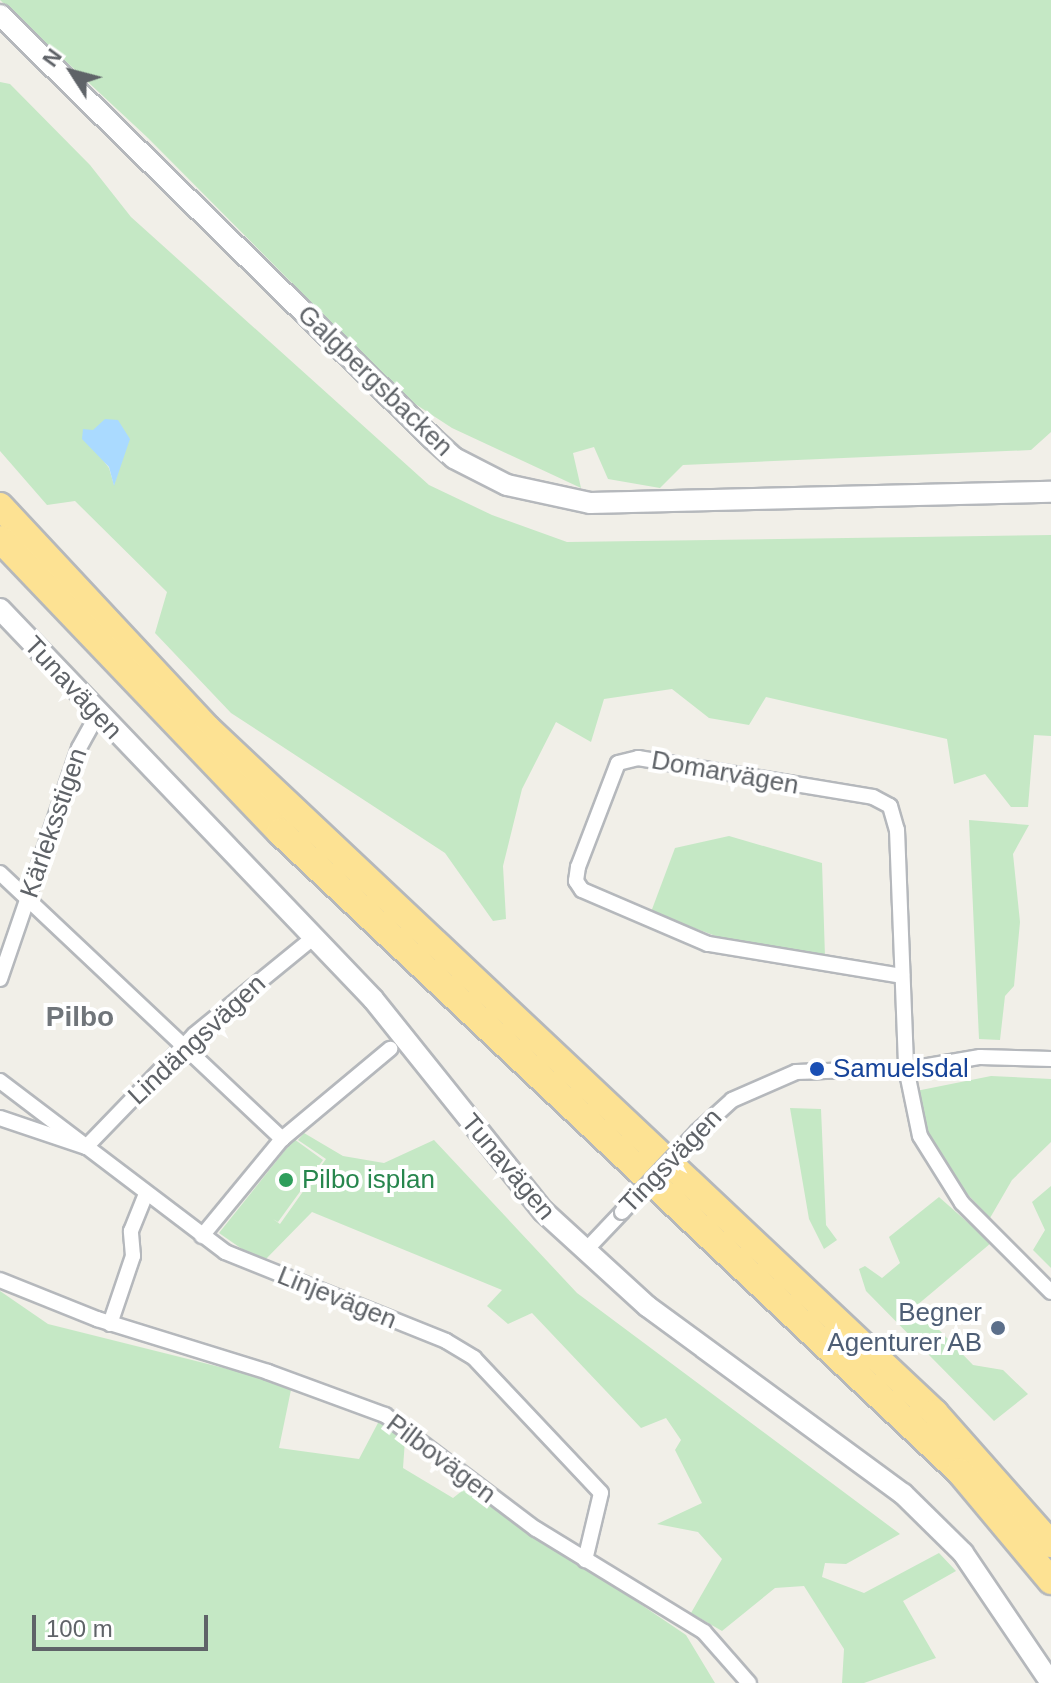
<!DOCTYPE html>
<html>
<head>
<meta charset="utf-8">
<style>
	body { margin:0 }
	#map { position:relative; width:1051px; height:1683px; overflow:hidden; background:#f1efe8; font-family:Arial,sans-serif }
	div>[style] { position:absolute }
	[style*='--x'] { left:calc(var(--x)*1px); top:calc(var(--y)*1px); width:calc(var(--w)*1px); rotate:calc(var(--a)*1deg) }
	.green>* { inset:0; background:#c5e8c5 }
	.water>* { inset:0; background:#aadaff }
	.roads { filter:drop-shadow(2px 0 #b5b8bc) drop-shadow(-2px 0 #b5b8bc) drop-shadow(0 2px #b5b8bc) drop-shadow(0 -2px #b5b8bc) }
	.street>* { height:14px; margin:-7px; padding:0 7px; transform-origin:7px; border-radius:7px; background:#fff }
	.secondary>* { height:20px; margin:-10px; padding:0 10px; transform-origin:10px; border-radius:10px; background:#fff }
	.highway>* { height:26px; margin:-13px; padding:0 13px; transform-origin:13px; border-radius:13px; background:#fde293 }
	.bridges { filter:drop-shadow(2px 0 #b5b8bc) drop-shadow(-2px 0 #b5b8bc) drop-shadow(0 2px #b5b8bc) drop-shadow(0 -2px #b5b8bc) }
	.street-bridge>* { height:14px; margin:-7px; padding:0 7px; transform-origin:7px; border-radius:7px; background:#fff }
	.dots>* { width:22px; height:22px; translate:-50% -50%; box-sizing:border-box; border:4px solid #fff; border-radius:50% }
	span { translate:-50% -50%; white-space:nowrap; text-align:center; line-height:1.15; -webkit-text-stroke:8px #fff; paint-order:stroke }
	.street-label { font-size:26px; color:#5f6368 }
	.transit-label { font-size:26px; color:#164399 }
	.left { translate:0 -50%; text-align:left }
	.leisure-label { font-size:26px; color:#27864d }
	.service-label { font-size:26px; color:#4e5e75 }
	.right { translate:-100% -50%; text-align:right }
	.neighbourhood-label { font-size:28px; color:#70757a; font-weight:700 }
	.north { position:absolute; left:32px; top:32px; width:80px; height:80px; -webkit-text-stroke:6px #fff; paint-order:stroke; rotate:306deg; font-size:22px; font-weight:700; line-height:32px; text-align:center; color:#5f6368 }
	.north::after { content:''; display:block; margin:auto; width:28px; height:36px; background:#5f6368; clip-path:polygon(50% 0,100% 100%,50% 72%,0 100%) }
	.scale { position:absolute; left:32px; top:1615px; width:176px; height:36px; box-sizing:border-box; border:4px solid #5f6368; border-top:0; padding-left:10px; font-size:24px; line-height:28px; white-space:nowrap; color:#5f6368; -webkit-text-stroke:6px #fff; paint-order:stroke }
</style>
</head>
<body>
<div id="map">
	<div class="green">
		<i style="clip-path:polygon(0 0,1051px 0,1051px 432px,1031px 450px,683px 465px,660px 488px,608px 479px,594px 447px,573px 453px,581px 488px,452px 428px,406px 398px,148px 138px)"></i>
		<i style="clip-path:polygon(evenodd,0 82px,10px 84px,90px 165px,131px 217px,429px 485px,492px 515px,567px 542px,1051px 535px,1051px 736px,1034px 735px,1028px 807px,1011px 807px,985px 774px,954px 784px,947px 739px,766px 697px,749px 725px,709px 718px,672px 689px,604px 699px,591px 742px,556px 722px,522px 789px,503px 866px,506px 919px,493px 921px,445px 853px,231px 713px,155px 633px,167px 592px,75px 501px,47px 505px,0 451px,0 82px,90px 443px,122px 460px,114px 485px,109px 468px,90px 443px)"></i>
		<i style="clip-path:polygon(969px 820px,1029px 825px,1013px 854px,1020px 922px,1014px 986px,1005px 996px,1000px 1040px,979px 1039px)"></i>
		<i style="clip-path:polygon(729px 836px,822px 863px,825px 957px,721px 938px,651px 912px,675px 848px)"></i>
		<i style="clip-path:polygon(991px 1076px,1051px 1079px,1051px 1142px,1012px 1180px,990px 1218px,955px 1181px,927px 1137px,916px 1091px)"></i>
		<i style="clip-path:polygon(790px 1108px,821px 1109px,826px 1225px,837px 1240px,824px 1249px,809px 1219px)"></i>
		<i style="clip-path:polygon(304px 1133px,343px 1156px,384px 1163px,434px 1140px,577px 1293px,900px 1534px,846px 1564px,825px 1563px,822px 1577px,864px 1593px,939px 1553px,956px 1571px,903px 1601px,936px 1658px,864px 1683px,842px 1683px,844px 1649px,804px 1586px,775px 1588px,722px 1631px,691px 1613px,722px 1559px,698px 1532px,657px 1524px,702px 1503px,675px 1450px,681px 1440px,666px 1418px,641px 1428px,532px 1313px,508px 1324px,487px 1306px,502px 1290px,312px 1212px,262px 1263px,219px 1233px,294px 1139px,323px 1160px,278px 1222px,273px 1219px,280px 1224px,326px 1159px,298px 1140px)"></i>
		<i style="clip-path:polygon(1051px 1186px,1051px 1268px,1033px 1250px,1045px 1230px,1032px 1202px)"></i>
		<i style="clip-path:polygon(939px 1197px,991px 1243px,916px 1306px,973px 1365px,1003px 1370px,1028px 1394px,994px 1421px,866px 1291px,859px 1269px,865px 1266px,882px 1278px,900px 1263px,889px 1237px)"></i>
		<i style="clip-path:polygon(0 1291px,48px 1324px,292px 1385px,279px 1448px,359px 1459px,379px 1421px,405px 1440px,403px 1468px,453px 1498px,467px 1487px,686px 1635px,715px 1683px,0 1683px)"></i>
	</div>
	<div class="water">
		<i style="clip-path:polygon(105px 419px,118px 420px,130px 439px,114px 486px,109px 467px,82px 439px,83px 429px,93px 430px)"></i>
	</div>
	<div class="roads">
		<div class="street">
			<i style="--x:0;--y:873;--w:388;--a:43.3"></i>
			<i style="--x:902;--y:976;--w:197;--a:-170.6"></i>
			<i style="--x:708;--y:944;--w:137;--a:-156.8"></i>
			<i style="--x:582;--y:890;--w:11;--a:-124"></i>
			<i style="--x:576;--y:881;--w:14;--a:-82"></i>
			<i style="--x:578;--y:867;--w:111;--a:-69"></i>
			<i style="--x:618;--y:763;--w:21;--a:-14"></i>
			<i style="--x:638;--y:758;--w:238;--a:9.4"></i>
			<i style="--x:873;--y:797;--w:19;--a:28"></i>
			<i style="--x:890;--y:806;--w:25;--a:74"></i>
			<i style="--x:897;--y:830;--w:238;--a:87.8"></i>
			<i style="--x:906;--y:1068;--w:69;--a:78.4"></i>
			<i style="--x:920;--y:1136;--w:79;--a:57.9"></i>
			<i style="--x:962;--y:1203;--w:126;--a:45"></i>
			<i style="--x:0;--y:979;--w:244;--a:-71.1"></i>
			<i style="--x:79;--y:748;--w:38;--a:-61"></i>
			<i style="--x:0;--y:1081;--w:283;--a:37.2"></i>
			<i style="--x:225;--y:1252;--w:238;--a:21.9"></i>
			<i style="--x:446;--y:1341;--w:33;--a:31"></i>
			<i style="--x:474;--y:1358;--w:185;--a:46.7"></i>
			<i style="--x:601;--y:1493;--w:69;--a:103.4"></i>
			<i style="--x:0;--y:1118;--w:91;--a:18.6"></i>
			<i style="--x:86;--y:1147;--w:156;--a:-46"></i>
			<i style="--x:194;--y:1035;--w:154;--a:-39.2"></i>
			<i style="--x:697;--y:1132;--w:47;--a:-42.4"></i>
			<i style="--x:732;--y:1100;--w:70;--a:-23.6"></i>
			<i style="--x:796;--y:1072;--w:120;--a:-1.9"></i>
			<i style="--x:916;--y:1068;--w:65;--a:-9.8"></i>
			<i style="--x:980;--y:1057;--w:71;--a:1.6"></i>
			<i style="--x:202;--y:1236;--w:126;--a:-50.5"></i>
			<i style="--x:282;--y:1139;--w:141;--a:-39.8"></i>
			<i style="--x:585;--y:1251;--w:54;--a:-46.5"></i>
			<i style="--x:0;--y:1280;--w:105;--a:21.9"></i>
			<i style="--x:97;--y:1319;--w:179;--a:17.2"></i>
			<i style="--x:268;--y:1372;--w:125;--a:20.2"></i>
			<i style="--x:385;--y:1415;--w:189;--a:37.1"></i>
			<i style="--x:536;--y:1529;--w:197;--a:31.5"></i>
			<i style="--x:704;--y:1632;--w:68;--a:48.6"></i>
			<i style="--x:110;--y:1324;--w:72;--a:-71.3"></i>
			<i style="--x:133;--y:1256;--w:25;--a:-95"></i>
			<i style="--x:131;--y:1231;--w:40;--a:-68"></i>
		</div>
		<div class="secondary">
			<i style="--x:0;--y:15;--w:606;--a:44.4"></i>
			<i style="--x:433;--y:439;--w:28;--a:42"></i>
			<i style="--x:454;--y:458;--w:59;--a:27"></i>
			<i style="--x:507;--y:485;--w:85;--a:12.2"></i>
			<i style="--x:590;--y:503;--w:461;--a:-1.4"></i>
			<i style="--x:0;--y:609;--w:540;--a:46.28"></i>
			<i style="--x:373;--y:999;--w:272;--a:51.3"></i>
			<i style="--x:543;--y:1211;--w:141;--a:42.4"></i>
			<i style="--x:647;--y:1306;--w:318;--a:36.3"></i>
			<i style="--x:903;--y:1494;--w:84;--a:44.5"></i>
			<i style="--x:963;--y:1553;--w:157;--a:55.9"></i>
		</div>
		<div class="highway">
			<i style="--x:0;--y:506;--w:304;--a:47"></i>
			<i style="--x:207;--y:728;--w:1000;--a:43.26"></i>
			<i style="--x:935;--y:1413;--w:175;--a:48.5"></i>
			<i style="--x:0;--y:539;--w:405;--a:46.3"></i>
			<i style="--x:280;--y:832;--w:934;--a:43.26"></i>
			<i style="--x:960;--y:1472;--w:142;--a:50.1"></i>
		</div>
	</div>
	<div class="bridges">
		<div class="street-bridge">
			<i style="--x:622;--y:1212;--w:110;--a:-46.8"></i>
		</div>
	</div>
	<div class="dots">
		<i style="left:817px;top:1069px;background:#1a4fb4"></i>
		<i style="left:286px;top:1180px;background:#2e9e5b"></i>
		<i style="left:998px;top:1328px;background:#5c6f8a"></i>
	</div>
	<div class="street-label">
		<span style="left:375px;top:381px;rotate:44deg">Galgbergsbacken</span>
		<span style="left:73px;top:688px;rotate:47deg">Tunavägen</span>
		<span style="left:725px;top:773px;rotate:10deg">Domarvägen</span>
		<span style="left:54px;top:823px;rotate:-71deg">Kärleksstigen</span>
		<span style="left:197px;top:1040px;rotate:-43deg">Lindängsvägen</span>
		<span style="left:671px;top:1161px;rotate:-46deg">Tingsvägen</span>
		<span style="left:508px;top:1167px;rotate:50deg">Tunavägen</span>
		<span style="left:337px;top:1298px;rotate:22deg">Linjevägen</span>
		<span style="left:441px;top:1459px;rotate:37deg">Pilbovägen</span>
	</div>
	<div class="transit-label">
		<span class="left" style="left:833px;top:1069px">Samuelsdal</span>
	</div>
	<div class="leisure-label">
		<span class="left" style="left:302px;top:1180px">Pilbo isplan</span>
	</div>
	<div class="service-label">
		<span class="right" style="left:982px;top:1328px">Begner<br>Agenturer AB</span>
	</div>
	<div class="neighbourhood-label">
		<span style="left:80px;top:1017px">Pilbo</span>
	</div>
	<div class="north">N</div>
	<div class="scale">100 m</div>
</div>
</body>
</html>
